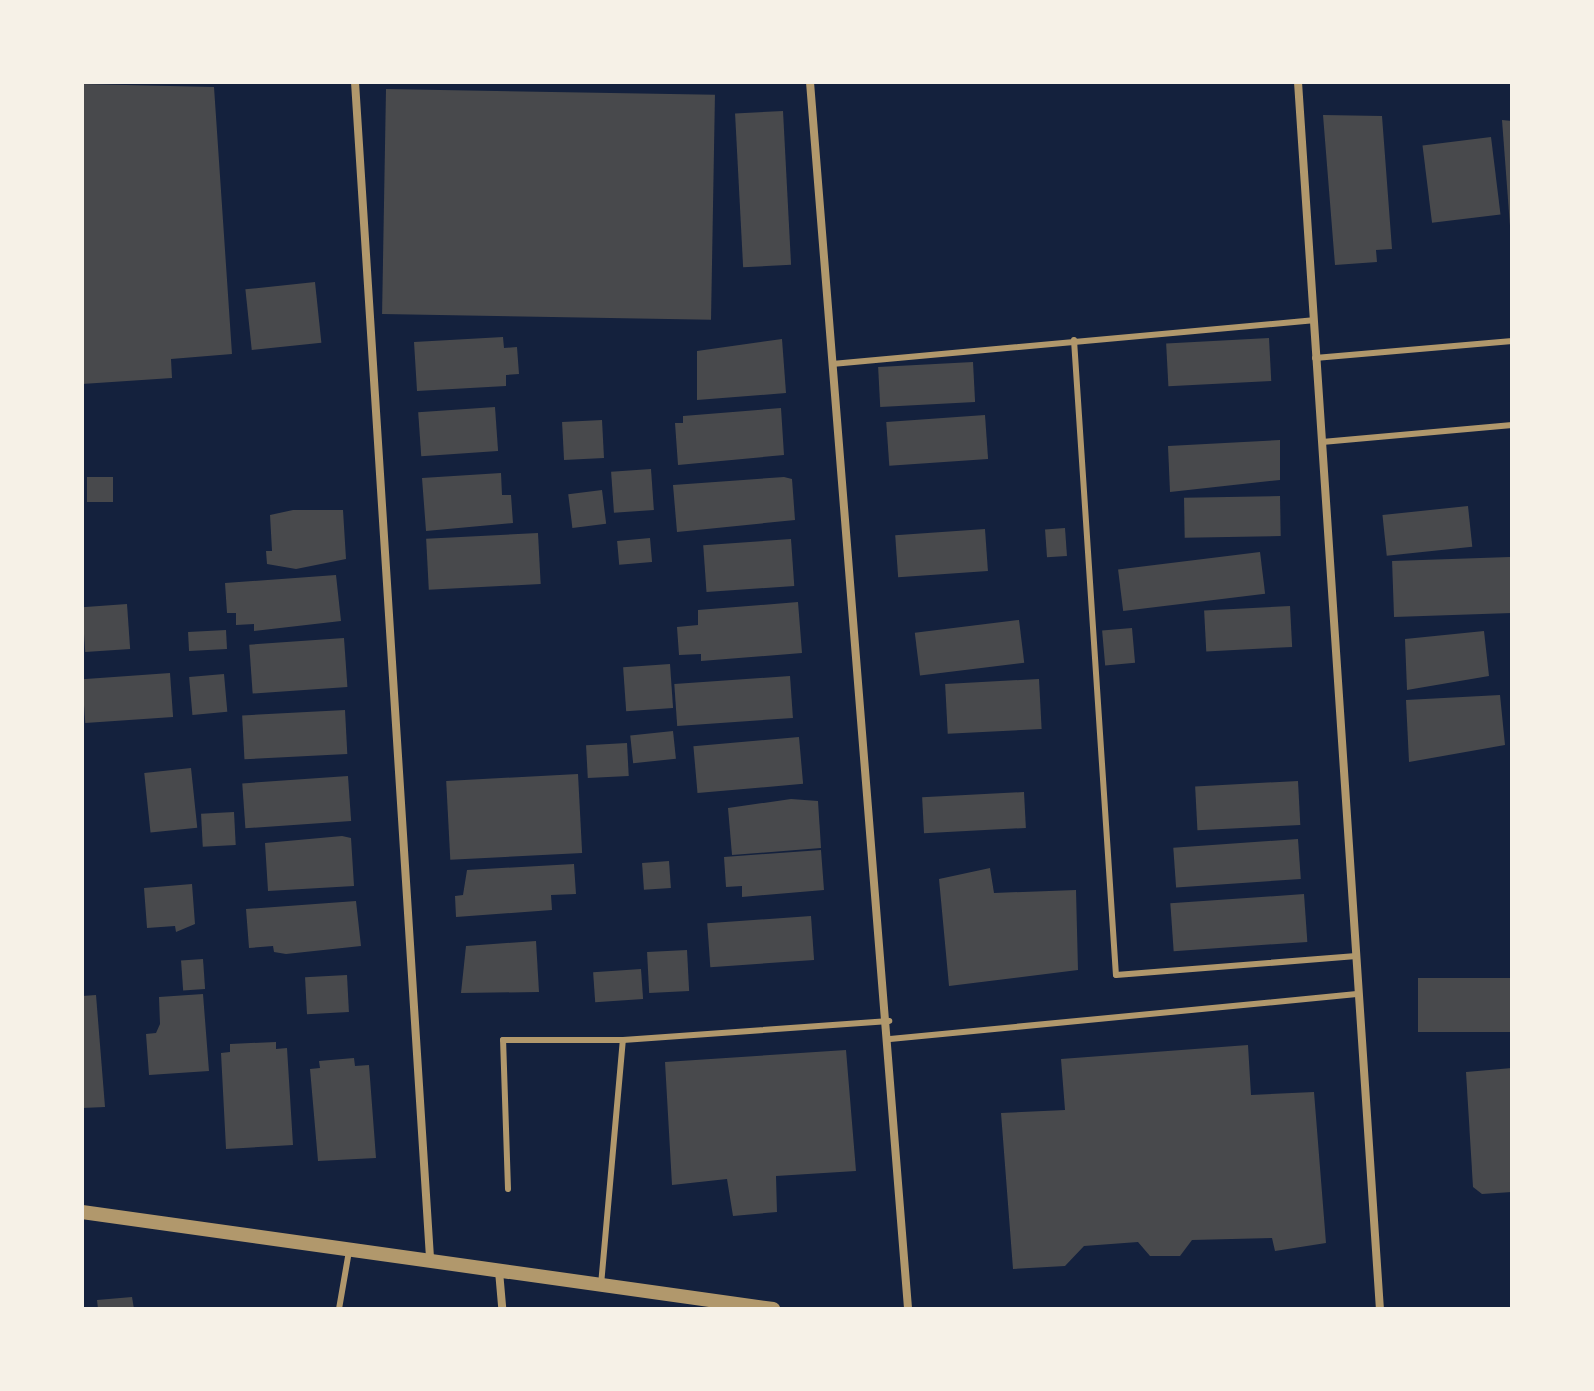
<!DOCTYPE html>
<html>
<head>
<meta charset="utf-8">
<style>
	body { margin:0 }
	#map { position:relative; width:1594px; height:1391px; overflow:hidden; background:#14213d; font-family:"Archivo Narrow",sans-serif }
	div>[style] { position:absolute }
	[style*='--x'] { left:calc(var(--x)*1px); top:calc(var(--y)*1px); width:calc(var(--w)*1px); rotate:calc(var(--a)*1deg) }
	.building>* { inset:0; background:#48494c; transform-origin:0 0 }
	.service>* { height:6px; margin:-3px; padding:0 3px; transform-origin:3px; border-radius:3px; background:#b1986c }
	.minor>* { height:8px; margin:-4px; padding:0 4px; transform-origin:4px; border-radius:4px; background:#b1986c }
	.tertiary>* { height:14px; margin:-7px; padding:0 7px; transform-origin:7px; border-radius:7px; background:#b1986c }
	span { translate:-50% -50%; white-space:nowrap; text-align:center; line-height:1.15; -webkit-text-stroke:8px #f6f1e7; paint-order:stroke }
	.frame { position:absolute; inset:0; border:84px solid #f6f1e7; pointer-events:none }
</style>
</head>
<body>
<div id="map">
	<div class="building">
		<i style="clip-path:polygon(82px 84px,214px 87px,232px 354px,171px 359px,172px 378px,82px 384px)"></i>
		<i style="left:386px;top:89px;width:329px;height:225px;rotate:1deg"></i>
		<i style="left:783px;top:111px;width:154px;height:48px;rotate:87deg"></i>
		<i style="clip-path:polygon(1323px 115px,1382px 116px,1392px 249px,1376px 250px,1377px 262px,1335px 265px)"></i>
		<i style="clip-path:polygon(1502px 120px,1512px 121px,1512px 226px,1510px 226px)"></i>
		<i style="left:1491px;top:137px;width:78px;height:69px;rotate:83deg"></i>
		<i style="left:315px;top:282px;width:61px;height:70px;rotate:84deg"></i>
		<i style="clip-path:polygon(503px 337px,504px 348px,517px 347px,519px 374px,506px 375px,506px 386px,417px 391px,414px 342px)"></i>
		<i style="left:1269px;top:338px;width:43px;height:103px;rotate:87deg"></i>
		<i style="clip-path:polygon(782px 339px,786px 393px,697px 400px,697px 351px)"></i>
		<i style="left:973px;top:362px;width:40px;height:95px;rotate:87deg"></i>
		<i style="left:495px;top:407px;width:44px;height:77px;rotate:86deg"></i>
		<i style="clip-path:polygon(781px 408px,784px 455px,678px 465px,675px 423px,683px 423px,683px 416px)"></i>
		<i style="left:985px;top:415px;width:44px;height:99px;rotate:86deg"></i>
		<i style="left:602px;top:420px;width:38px;height:40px;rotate:87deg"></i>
		<i style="clip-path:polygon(1280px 440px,1280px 480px,1170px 492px,1168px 446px)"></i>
		<i style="left:651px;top:469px;width:41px;height:40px;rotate:86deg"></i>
		<i style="clip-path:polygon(501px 473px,502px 495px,511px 495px,513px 523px,426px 531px,422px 478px)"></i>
		<i style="left:87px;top:477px;width:26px;height:25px"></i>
		<i style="clip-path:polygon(784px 477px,792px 479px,795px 520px,677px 532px,673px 485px)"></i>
		<i style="left:602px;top:490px;width:34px;height:34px;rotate:83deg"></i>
		<i style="left:1280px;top:496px;width:40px;height:96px;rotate:89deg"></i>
		<i style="left:1468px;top:506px;width:41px;height:86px;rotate:84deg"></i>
		<i style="clip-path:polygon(293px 510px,343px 510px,346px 559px,296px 569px,267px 564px,266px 551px,272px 551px,270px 515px)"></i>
		<i style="left:1065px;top:528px;width:28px;height:20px;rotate:86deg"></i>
		<i style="left:985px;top:529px;width:42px;height:90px;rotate:86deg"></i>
		<i style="left:538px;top:533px;width:51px;height:112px;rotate:87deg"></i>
		<i style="left:650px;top:538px;width:24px;height:33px;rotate:85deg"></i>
		<i style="left:791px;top:539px;width:47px;height:88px;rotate:86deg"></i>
		<i style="left:1260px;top:552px;width:42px;height:143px;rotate:83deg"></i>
		<i style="left:1510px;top:557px;width:56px;height:118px;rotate:88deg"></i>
		<i style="clip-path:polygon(336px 575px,341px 621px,254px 631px,254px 624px,236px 625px,236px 613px,227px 613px,225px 583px)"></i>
		<i style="clip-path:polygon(798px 602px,802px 653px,701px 661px,701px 654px,679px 655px,677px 627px,698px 625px,698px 610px)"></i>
		<i style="left:127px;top:604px;width:45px;height:45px;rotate:86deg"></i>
		<i style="left:1290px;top:606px;width:41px;height:86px;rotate:87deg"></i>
		<i style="left:1019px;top:620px;width:43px;height:105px;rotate:83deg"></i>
		<i style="left:1132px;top:628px;width:35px;height:30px;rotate:85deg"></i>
		<i style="left:226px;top:630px;width:19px;height:38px;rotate:87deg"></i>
		<i style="clip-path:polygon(1484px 631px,1489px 676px,1407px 690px,1405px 639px)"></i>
		<i style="left:344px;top:638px;width:49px;height:95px;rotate:86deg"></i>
		<i style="left:670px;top:664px;width:44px;height:47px;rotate:86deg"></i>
		<i style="left:170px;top:673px;width:44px;height:88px;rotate:86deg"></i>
		<i style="left:224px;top:674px;width:38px;height:35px;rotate:85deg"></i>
		<i style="left:790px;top:676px;width:42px;height:116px;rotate:86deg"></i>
		<i style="left:1039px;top:679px;width:50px;height:94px;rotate:87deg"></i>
		<i style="clip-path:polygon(1500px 695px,1505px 745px,1409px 762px,1406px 700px)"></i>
		<i style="left:345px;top:710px;width:44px;height:103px;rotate:87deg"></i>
		<i style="left:673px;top:731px;width:28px;height:43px;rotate:84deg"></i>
		<i style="left:799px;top:737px;width:47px;height:106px;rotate:85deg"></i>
		<i style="left:627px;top:743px;width:33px;height:41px;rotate:87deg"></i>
		<i style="left:191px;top:768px;width:60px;height:47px;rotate:84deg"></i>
		<i style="left:578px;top:774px;width:79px;height:132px;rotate:87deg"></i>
		<i style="left:348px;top:776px;width:45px;height:106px;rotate:86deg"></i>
		<i style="left:1298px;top:781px;width:44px;height:103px;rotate:87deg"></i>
		<i style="left:1024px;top:792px;width:36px;height:102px;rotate:87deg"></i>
		<i style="clip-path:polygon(791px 799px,818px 801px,821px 848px,732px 855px,728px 808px)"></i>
		<i style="left:234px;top:812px;width:33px;height:33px;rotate:87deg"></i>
		<i style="clip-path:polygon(342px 836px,351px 838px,354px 886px,268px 891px,265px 843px)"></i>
		<i style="left:1298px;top:839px;width:40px;height:125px;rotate:86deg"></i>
		<i style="clip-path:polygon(821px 850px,824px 890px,742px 897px,742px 886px,726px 887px,724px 857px)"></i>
		<i style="left:669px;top:861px;width:27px;height:27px;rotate:86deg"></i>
		<i style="clip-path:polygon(574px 864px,576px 894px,551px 895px,552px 910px,456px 917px,455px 896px,463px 895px,467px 870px)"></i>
		<i style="clip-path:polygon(990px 868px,994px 893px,1076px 890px,1078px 970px,949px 986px,939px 879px)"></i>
		<i style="clip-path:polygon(192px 884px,195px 924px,176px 932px,175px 926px,147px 928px,144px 888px)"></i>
		<i style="left:1304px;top:894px;width:48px;height:134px;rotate:86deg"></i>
		<i style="clip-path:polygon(356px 901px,361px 946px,286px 954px,274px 952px,273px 946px,249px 948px,246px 909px)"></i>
		<i style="left:811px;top:916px;width:44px;height:104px;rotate:86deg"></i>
		<i style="clip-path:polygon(536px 941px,539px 992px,461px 993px,466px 946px)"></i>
		<i style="left:687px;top:950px;width:41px;height:40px;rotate:87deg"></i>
		<i style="left:203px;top:959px;width:30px;height:22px;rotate:86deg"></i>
		<i style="left:641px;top:969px;width:30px;height:48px;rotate:86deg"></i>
		<i style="left:347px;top:975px;width:37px;height:42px;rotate:87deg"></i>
		<i style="left:1512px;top:978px;width:54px;height:94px;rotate:90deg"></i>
		<i style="clip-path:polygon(203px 994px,209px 1071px,149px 1075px,146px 1034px,156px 1033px,160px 1024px,159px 997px)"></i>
		<i style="clip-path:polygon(96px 995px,105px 1107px,82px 1108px,82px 996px)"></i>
		<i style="clip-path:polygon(276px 1042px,276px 1049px,287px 1048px,293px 1145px,226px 1149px,221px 1053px,230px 1052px,230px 1044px)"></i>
		<i style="clip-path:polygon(1248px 1045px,1251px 1095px,1314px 1092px,1326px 1243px,1275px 1251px,1272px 1238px,1192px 1240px,1180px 1256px,1150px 1256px,1138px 1242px,1084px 1246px,1065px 1266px,1013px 1269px,1001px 1113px,1065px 1110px,1061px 1059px)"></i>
		<i style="clip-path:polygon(846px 1050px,856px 1171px,776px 1176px,777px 1212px,733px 1216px,727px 1179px,672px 1185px,665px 1062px)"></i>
		<i style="clip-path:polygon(354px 1058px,355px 1066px,369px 1065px,376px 1158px,318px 1161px,310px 1069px,320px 1068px,319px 1061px)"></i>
		<i style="clip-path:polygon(1512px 1068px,1512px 1192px,1482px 1194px,1473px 1187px,1466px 1072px)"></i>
		<i style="clip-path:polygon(132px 1297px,134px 1309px,98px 1309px,97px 1300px)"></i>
	</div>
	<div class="service">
		<i style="--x:1074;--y:340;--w:636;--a:86.22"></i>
		<i style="--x:1116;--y:975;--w:241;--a:-4.5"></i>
		<i style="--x:1315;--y:358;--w:198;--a:-4.9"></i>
		<i style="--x:832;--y:364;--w:483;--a:-5.2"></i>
		<i style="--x:1322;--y:442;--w:191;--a:-5.1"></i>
		<i style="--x:890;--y:1039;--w:469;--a:-5.5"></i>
		<i style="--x:508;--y:1189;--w:149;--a:-91.9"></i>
		<i style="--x:503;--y:1040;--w:120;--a:0"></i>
		<i style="--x:601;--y:1285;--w:246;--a:-84.9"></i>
		<i style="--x:623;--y:1040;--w:267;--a:-4.1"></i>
		<i style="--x:339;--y:1309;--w:59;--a:-80.2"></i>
	</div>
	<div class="minor">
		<i style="--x:355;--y:82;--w:1179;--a:86.35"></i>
		<i style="--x:810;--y:82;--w:1231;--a:85.43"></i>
		<i style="--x:1298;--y:82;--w:1230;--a:86.18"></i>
		<i style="--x:499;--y:1271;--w:38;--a:85"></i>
	</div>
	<div class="tertiary">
		<i style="--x:82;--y:1212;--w:698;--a:7.99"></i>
	</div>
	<div class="frame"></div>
</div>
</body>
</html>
